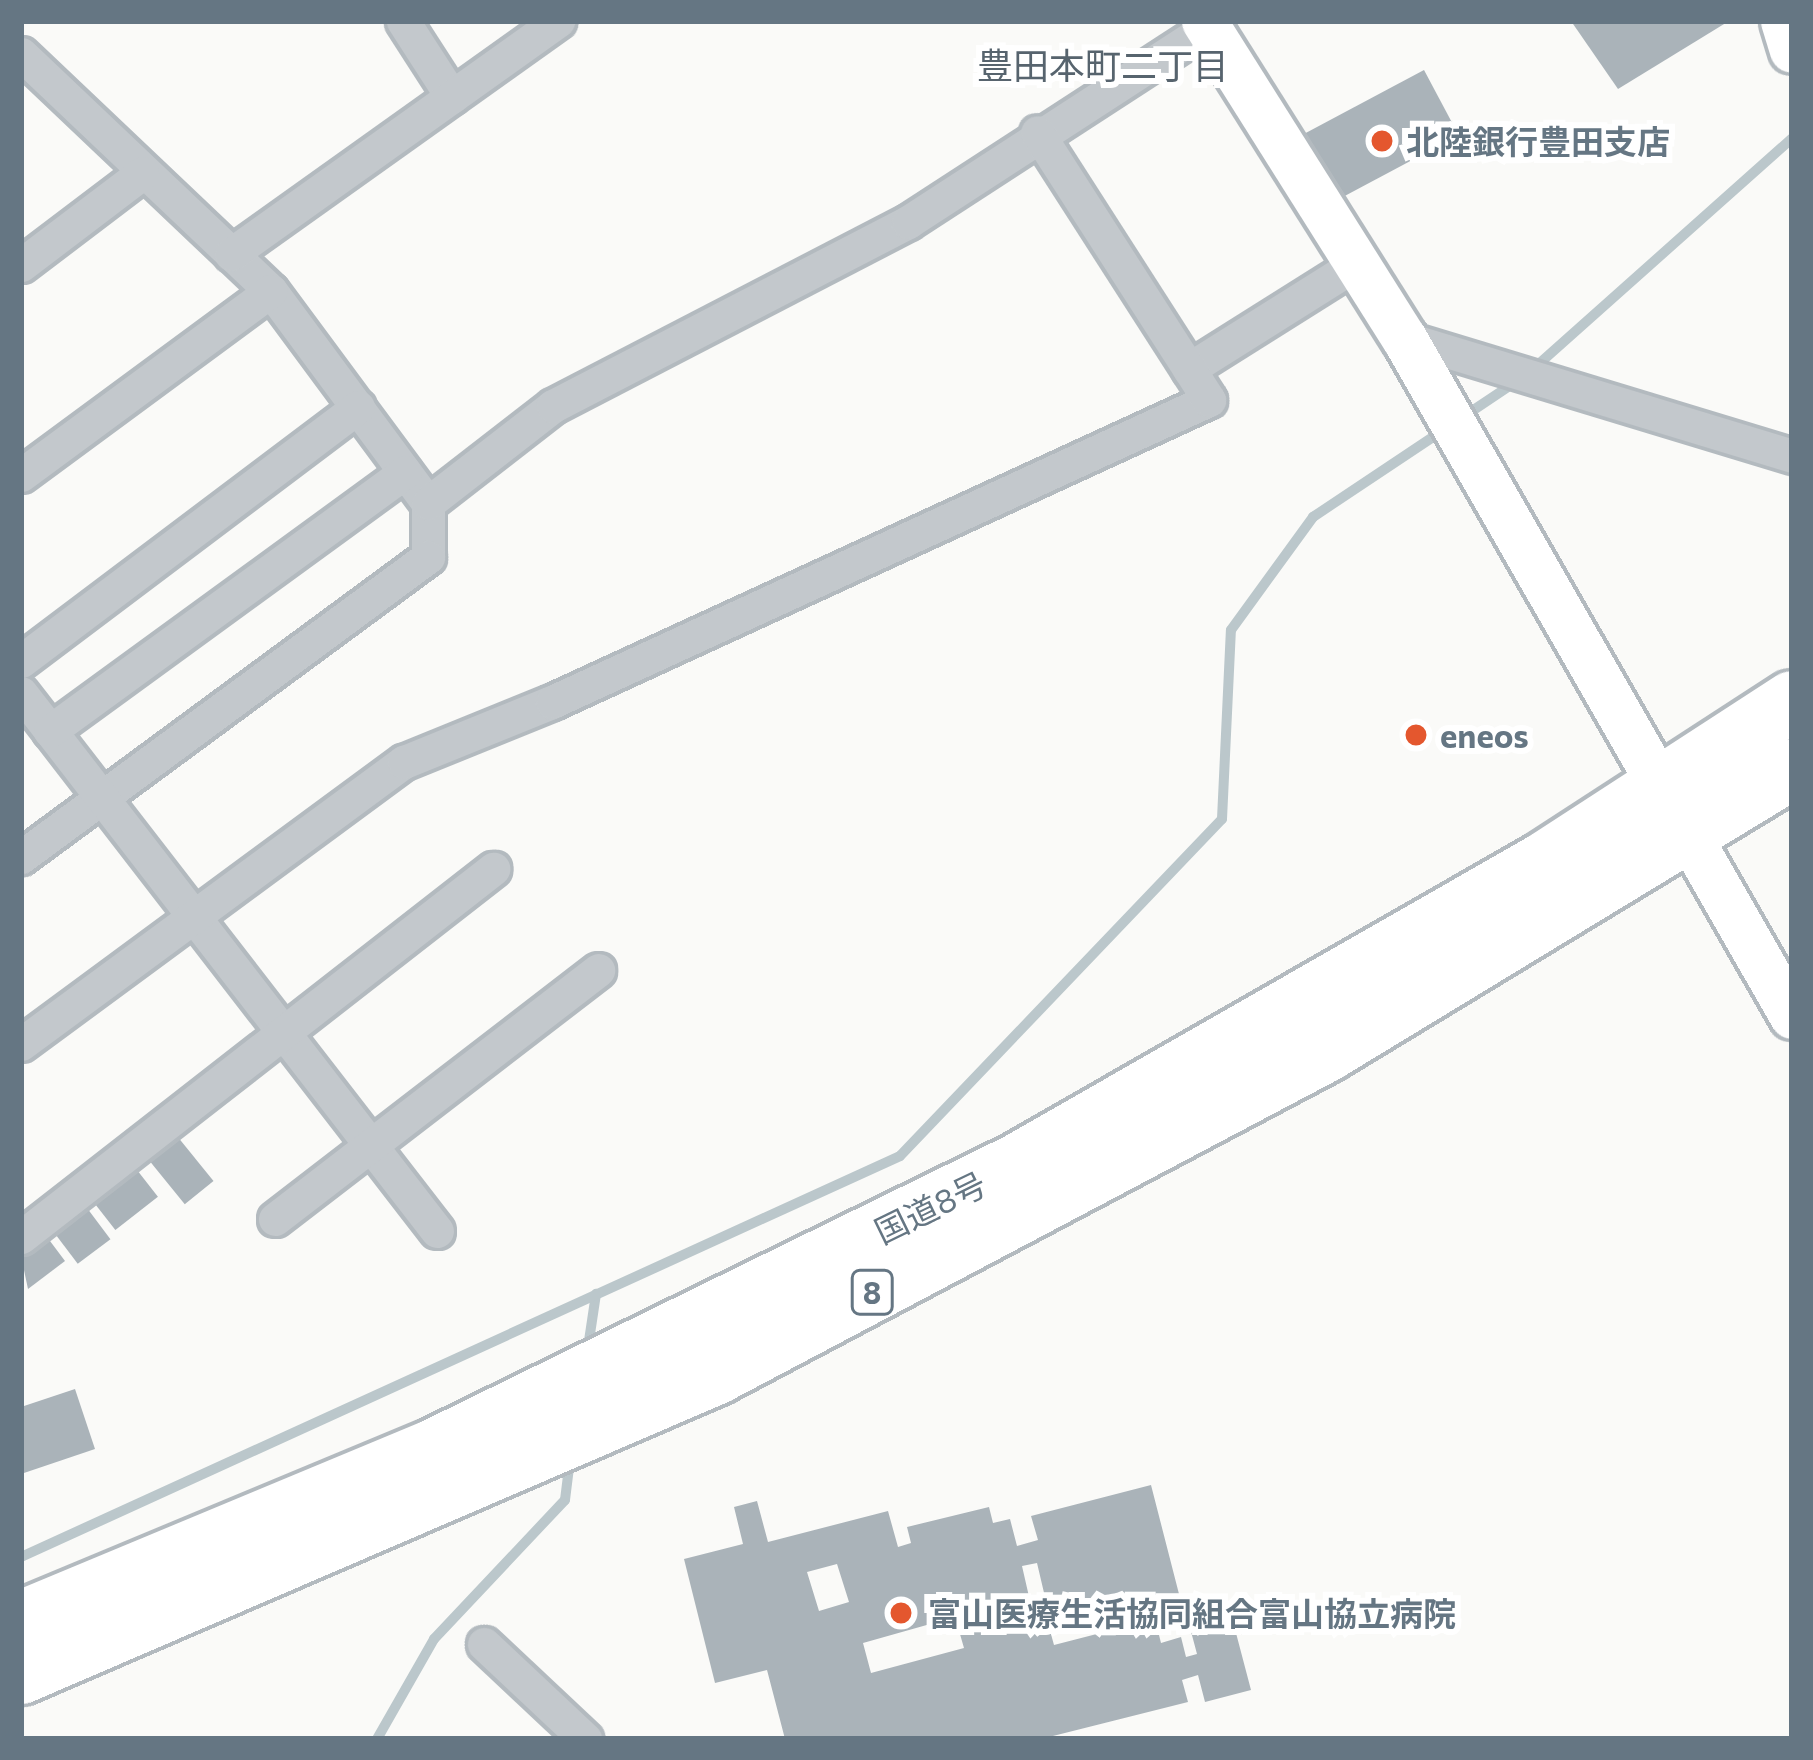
<!DOCTYPE html>
<html>
<head>
<meta charset="utf-8">
<style>
	body { margin:0 }
	#map { position:relative; width:1813px; height:1760px; overflow:hidden; background:#fafaf8; font-family:Commissioner,"Noto Sans JP",sans-serif }
	div>[style] { position:absolute }
	[style*='--x'] { left:calc(var(--x)*1px); top:calc(var(--y)*1px); width:calc(var(--w)*1px); rotate:calc(var(--a)*1deg) }
	.stream>* { height:10px; margin:-5px; padding:0 5px; transform-origin:5px; border-radius:5px; background:#bbc7cb }
	.building>* { inset:0; background:#aab3b9; transform-origin:0 0 }
	.roads { filter:drop-shadow(3px 0 #b3babf) drop-shadow(-3px 0 #b3babf) drop-shadow(0 3px #b3babf) drop-shadow(0 -3px #b3babf) }
	.street>* { height:33px; margin:-16.5px; padding:0 16.5px; transform-origin:16.5px; border-radius:16.5px; background:#c3c8cc }
	.secondary>* { height:45px; margin:-22.5px; padding:0 22.5px; transform-origin:22.5px; border-radius:22.5px; background:#fff }
	.highway>* { height:60px; margin:-30px; padding:0 30px; transform-origin:30px; border-radius:30px; background:#fff }
	.dots>* { width:33px; height:33px; translate:-50% -50%; box-sizing:border-box; border:6px solid #fff; border-radius:50% }
	span { translate:-50% -50%; white-space:nowrap; text-align:center; line-height:1.15; -webkit-text-stroke:12px #fff; paint-order:stroke }
	.shield-label span { padding:3px 9px; background:#fff; border:3px solid; border-radius:9px; -webkit-text-stroke-width:0 }
	.shield-label { font-size:30px; color:#657683; font-weight:700 }
	.poi-label { font-size:33px; color:#657683; font-weight:700 }
	.left { translate:0 -50%; text-align:left }
	.street-label { font-size:33px; color:#657683 }
	.neighbourhood-label { font-size:36px; color:#57646e }
	.frame { position:absolute; inset:0; border:24px solid #657683; pointer-events:none }
</style>
</head>
<body>
<div id="map">
	<div class="stream">
		<i style="--x:1532;--y:370;--w:348;--a:-41.7"></i>
		<i style="--x:1463;--y:417;--w:65;--a:-33.7"></i>
		<i style="--x:587;--y:1354;--w:61;--a:-81.5"></i>
		<i style="--x:21;--y:1557;--w:966;--a:-24.52"></i>
		<i style="--x:900;--y:1156;--w:466;--a:-46.3"></i>
		<i style="--x:1222;--y:819;--w:189;--a:-87.3"></i>
		<i style="--x:1231;--y:630;--w:140;--a:-54"></i>
		<i style="--x:1313;--y:517;--w:155;--a:-33.7"></i>
		<i style="--x:377;--y:1739;--w:115;--a:-60.3"></i>
		<i style="--x:434;--y:1639;--w:191;--a:-46.7"></i>
		<i style="--x:565;--y:1500;--w:39;--a:-83"></i>
	</div>
	<div class="building">
		<i style="clip-path:polygon(1571px 21px,1729px 21px,1618px 89px)"></i>
		<i style="left:1424px;top:70px;width:74px;height:143px;rotate:62deg"></i>
		<i style="left:177px;top:1136px;width:58px;height:37px;rotate:51deg"></i>
		<i style="left:137px;top:1170px;width:34px;height:54px;rotate:52deg"></i>
		<i style="left:87px;top:1208px;width:39px;height:41px;rotate:53deg"></i>
		<i style="clip-path:polygon(47px 1237px,65px 1261px,28px 1289px,21px 1256px)"></i>
		<i style="clip-path:polygon(75px 1389px,95px 1449px,21px 1474px,21px 1407px)"></i>
		<i style="clip-path:polygon(evenodd,1151px 1485px,1179px 1594px,1049px 1627px,1054px 1645px,1155px 1619px,1161px 1643px,1181px 1637px,1186px 1657px,1197px 1654px,1189px 1624px,1231px 1614px,1251px 1690px,1205px 1702px,1198px 1675px,1182px 1680px,1188px 1702px,1041px 1739px,785px 1739px,767px 1670px,715px 1683px,684px 1559px,743px 1544px,734px 1507px,757px 1501px,768px 1542px,888px 1511px,898px 1547px,911px 1543px,907px 1527px,989px 1507px,993px 1523px,1010px 1519px,1017px 1546px,1038px 1540px,1031px 1516px,1151px 1485px,1037px 1563px,1045px 1597px,1030px 1601px,1022px 1566px,1037px 1563px,1151px 1485px,837px 1564px,849px 1602px,819px 1611px,807px 1572px,837px 1564px,1151px 1485px,955px 1617px,964px 1648px,871px 1673px,863px 1643px,955px 1617px)"></i>
	</div>
	<div class="roads">
		<div class="street">
			<i style="--x:403;--y:21;--w:90;--a:57.2"></i>
			<i style="--x:21;--y:54;--w:344;--a:43.5"></i>
			<i style="--x:271;--y:291;--w:264;--a:53.5"></i>
			<i style="--x:428;--y:503;--w:54;--a:90"></i>
			<i style="--x:428;--y:557;--w:506;--a:143.61"></i>
			<i style="--x:231;--y:254;--w:402;--a:-35.5"></i>
			<i style="--x:21;--y:265;--w:152;--a:-37.2"></i>
			<i style="--x:1404;--y:338;--w:406;--a:16.9"></i>
			<i style="--x:1189;--y:369;--w:199;--a:-32.2"></i>
			<i style="--x:21;--y:475;--w:310;--a:-36.4"></i>
			<i style="--x:428;--y:503;--w:158;--a:-37.8"></i>
			<i style="--x:553;--y:406;--w:400;--a:-27.4"></i>
			<i style="--x:908;--y:222;--w:358;--a:-33"></i>
			<i style="--x:21;--y:661;--w:422;--a:-37"></i>
			<i style="--x:21;--y:693;--w:680;--a:52.29"></i>
			<i style="--x:50;--y:731;--w:439;--a:-36.1"></i>
			<i style="--x:21;--y:1044;--w:476;--a:-36.4"></i>
			<i style="--x:404;--y:762;--w:160;--a:-22.1"></i>
			<i style="--x:552;--y:702;--w:723;--a:-24.69"></i>
			<i style="--x:1209;--y:400;--w:318;--a:-122.7"></i>
			<i style="--x:275;--y:1219;--w:408;--a:-37.6"></i>
			<i style="--x:21;--y:1237;--w:599;--a:-37.94"></i>
			<i style="--x:484;--y:1644;--w:139;--a:43.2"></i>
		</div>
		<div class="secondary">
			<i style="--x:1204;--y:21;--w:375;--a:57.8"></i>
			<i style="--x:1404;--y:338;--w:781;--a:60.22"></i>
			<i style="--x:1783;--y:21;--w:30;--a:73"></i>
		</div>
		<div class="highway">
			<i style="--x:21;--y:1621;--w:443;--a:-22.6"></i>
			<i style="--x:430;--y:1451;--w:653;--a:-26.06"></i>
			<i style="--x:1017;--y:1164;--w:606;--a:-29.78"></i>
			<i style="--x:1543;--y:863;--w:297;--a:-33"></i>
			<i style="--x:21;--y:1674;--w:756;--a:-23.31"></i>
			<i style="--x:715;--y:1375;--w:691;--a:-27.86"></i>
			<i style="--x:1326;--y:1052;--w:545;--a:-31.27"></i>
		</div>
	</div>
	<div class="dots">
		<i style="left:1382px;top:141px;background:#e4572e"></i>
		<i style="left:1416px;top:735px;background:#e4572e"></i>
		<i style="left:901px;top:1613px;background:#e4572e"></i>
	</div>
	<div class="shield-label">
		<span style="left:872px;top:1292px">8</span>
	</div>
	<div class="poi-label">
		<span class="left" style="left:1406px;top:141px">北陸銀行豊田支店</span>
		<span class="left" style="left:1440px;top:735px">eneos</span>
		<span class="left" style="left:928px;top:1613px">富山医療生活協同組合富山協立病院</span>
	</div>
	<div class="street-label">
		<span style="left:930px;top:1207px;rotate:-26deg">国道8号</span>
	</div>
	<div class="neighbourhood-label">
		<span style="left:1103px;top:65px">豊田本町二丁目</span>
	</div>
	<div class="frame"></div>
</div>
</body>
</html>
